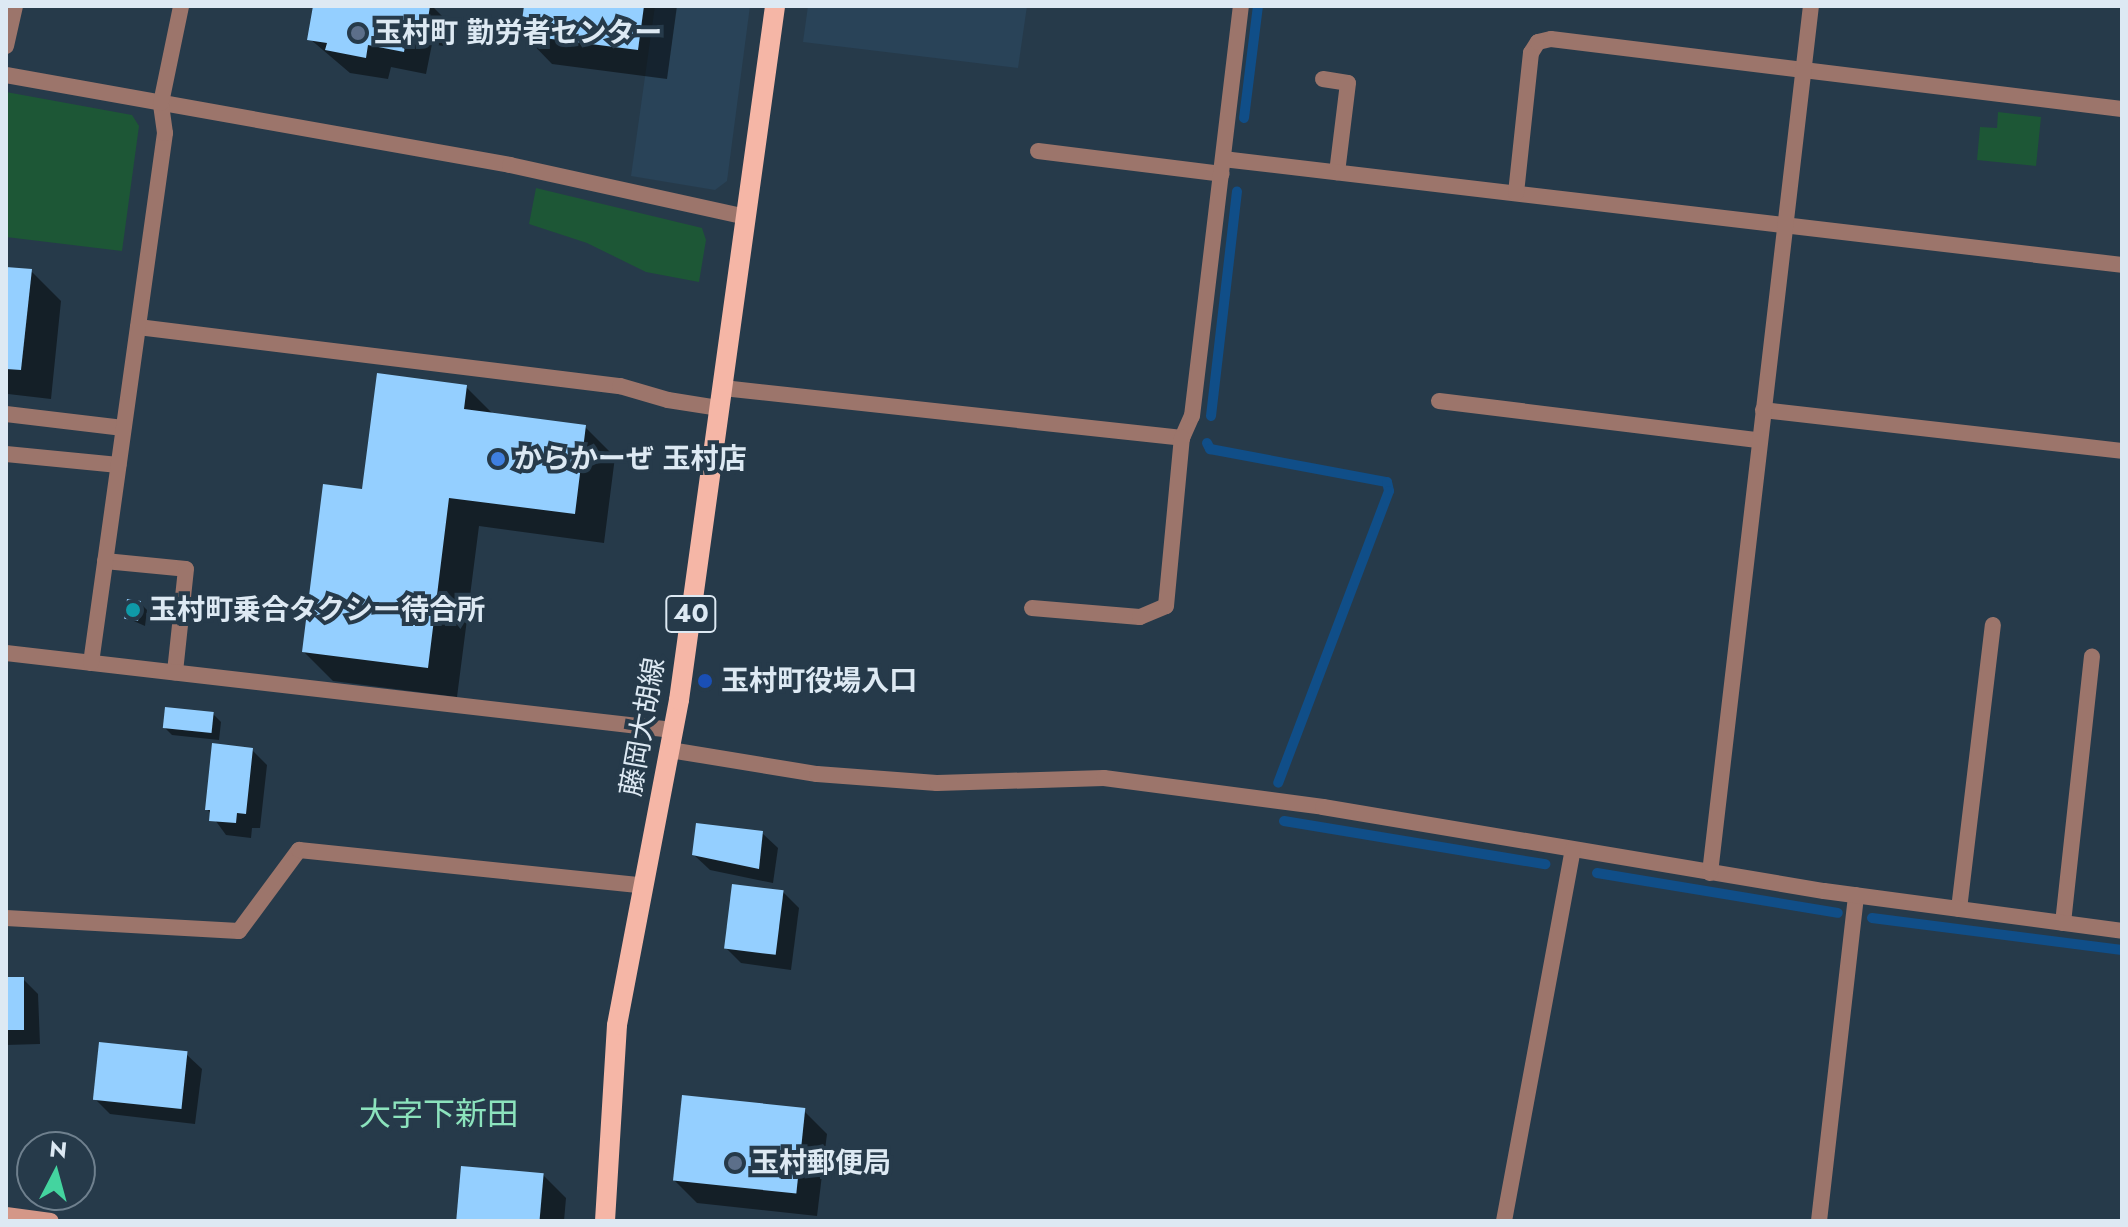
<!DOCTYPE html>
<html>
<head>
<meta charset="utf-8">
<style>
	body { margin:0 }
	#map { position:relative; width:2128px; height:1227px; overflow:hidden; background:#263a4a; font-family:Jost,"Noto Sans JP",sans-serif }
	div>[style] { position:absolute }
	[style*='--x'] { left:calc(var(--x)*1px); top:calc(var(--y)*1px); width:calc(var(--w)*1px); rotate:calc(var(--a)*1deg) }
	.built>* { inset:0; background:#294358 }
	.green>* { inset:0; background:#1d5736 }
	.shadow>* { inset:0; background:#0007 }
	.stream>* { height:10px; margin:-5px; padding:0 5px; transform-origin:5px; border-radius:5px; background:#104e88 }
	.building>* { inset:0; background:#94cfff; transform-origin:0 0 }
	.service>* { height:16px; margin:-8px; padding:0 8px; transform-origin:8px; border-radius:8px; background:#9c756b }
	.minor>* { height:16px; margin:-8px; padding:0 8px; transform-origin:8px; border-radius:8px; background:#9c756b }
	.secondary>* { height:16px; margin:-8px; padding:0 8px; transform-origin:8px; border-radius:8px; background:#d49788 }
	.primary>* { height:20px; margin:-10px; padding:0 10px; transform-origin:10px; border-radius:10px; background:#f5b6a6 }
	.dots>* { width:22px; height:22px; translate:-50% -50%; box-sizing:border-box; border:4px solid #263a4a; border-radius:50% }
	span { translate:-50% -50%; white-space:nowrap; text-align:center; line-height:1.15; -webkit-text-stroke:8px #263a4a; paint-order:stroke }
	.shield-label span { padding:2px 6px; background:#263a4a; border:2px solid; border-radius:6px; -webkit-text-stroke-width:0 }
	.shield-label { font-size:26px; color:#dde9f3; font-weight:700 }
	.poi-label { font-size:28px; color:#dde9f3; font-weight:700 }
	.left { translate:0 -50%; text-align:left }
	.street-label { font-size:28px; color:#dde9f3 }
	.quarter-label { font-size:32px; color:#8ce3bd }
	.frame { position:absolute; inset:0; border:8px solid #dde9f3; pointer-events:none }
	.north { position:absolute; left:16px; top:1131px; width:80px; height:80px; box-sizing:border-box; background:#263a4a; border:2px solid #6f808e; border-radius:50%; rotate:6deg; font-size:22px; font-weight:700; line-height:32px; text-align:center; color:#dde9f3 }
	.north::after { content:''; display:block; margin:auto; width:28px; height:36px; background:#44d49f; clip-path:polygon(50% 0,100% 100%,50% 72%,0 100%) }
</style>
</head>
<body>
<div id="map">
	<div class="built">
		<i style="clip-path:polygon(655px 6px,750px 6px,727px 181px,715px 190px,631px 176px)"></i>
		<i style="clip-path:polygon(808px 6px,1027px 6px,1018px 68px,803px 42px)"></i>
	</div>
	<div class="green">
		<i style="clip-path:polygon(6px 92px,132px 115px,139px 126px,122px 251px,6px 237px)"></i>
		<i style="clip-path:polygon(1998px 112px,2041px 117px,2036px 166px,1977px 160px,1980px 127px,1997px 128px)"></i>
		<i style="clip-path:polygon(536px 188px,702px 228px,706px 240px,699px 282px,646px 272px,587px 243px,529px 224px)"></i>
	</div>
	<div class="shadow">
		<i style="clip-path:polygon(315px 6px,432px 6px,453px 27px,449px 47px,432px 44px,426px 74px,391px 67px,388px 79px,350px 73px,310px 39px)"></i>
		<i style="clip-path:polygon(526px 6px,677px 6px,667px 79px,552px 64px,523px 34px)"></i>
		<i style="clip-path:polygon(6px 269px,31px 271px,61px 301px,51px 399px,8px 394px,6px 407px)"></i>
		<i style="clip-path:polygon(466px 387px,494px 415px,585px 427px,615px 457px,604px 543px,479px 526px,457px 697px,333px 681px,304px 652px)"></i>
		<i style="clip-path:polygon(140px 603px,147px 610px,145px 626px,127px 618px)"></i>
		<i style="clip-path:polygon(213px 714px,221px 722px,219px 740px,172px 735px,165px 728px)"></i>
		<i style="clip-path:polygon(252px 750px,267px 765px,260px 828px,252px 828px,251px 838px,226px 835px,207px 809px)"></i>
		<i style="clip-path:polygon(762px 833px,778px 848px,773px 883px,710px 870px,694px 855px)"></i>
		<i style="clip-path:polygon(783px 892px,799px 908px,791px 970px,741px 963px,726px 948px)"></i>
		<i style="clip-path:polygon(6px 979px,23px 979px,38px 994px,40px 1044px,6px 1045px)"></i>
		<i style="clip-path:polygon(186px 1054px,202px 1069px,195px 1124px,110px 1114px,95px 1099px)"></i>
		<i style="clip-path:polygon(804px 1111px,827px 1134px,817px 1216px,697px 1203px,674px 1180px)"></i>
		<i style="clip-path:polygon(543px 1175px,566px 1198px,564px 1221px,458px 1221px)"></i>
	</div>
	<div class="stream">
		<i style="--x:1244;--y:118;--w:113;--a:-82.9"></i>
		<i style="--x:1211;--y:416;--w:226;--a:-83.4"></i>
		<i style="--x:1207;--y:443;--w:7;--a:63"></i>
		<i style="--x:1210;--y:449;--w:180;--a:10.6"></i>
		<i style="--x:1387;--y:482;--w:9;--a:77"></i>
		<i style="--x:1389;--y:491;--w:312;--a:110.8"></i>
		<i style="--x:1284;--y:821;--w:265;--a:9.4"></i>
		<i style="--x:1597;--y:873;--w:244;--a:9.4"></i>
		<i style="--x:1872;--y:918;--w:252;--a:7.3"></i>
	</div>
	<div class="building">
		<i style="clip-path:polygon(313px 6px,430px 6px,427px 25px,409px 22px,404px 52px,368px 45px,366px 58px,325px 50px,327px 43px,307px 40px)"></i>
		<i style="clip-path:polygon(524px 6px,644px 6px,638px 50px,520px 35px)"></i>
		<i style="clip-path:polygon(6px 267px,32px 269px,21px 370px,6px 369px)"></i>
		<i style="clip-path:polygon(377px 373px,467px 385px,464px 409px,586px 425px,575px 514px,449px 498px,428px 668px,302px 652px,323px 484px,362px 489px)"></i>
		<i style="left:127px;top:599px;width:14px;height:20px;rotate:8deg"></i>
		<i style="left:165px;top:707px;width:49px;height:21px;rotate:6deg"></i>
		<i style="clip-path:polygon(212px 743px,253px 748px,246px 814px,237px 813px,236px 823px,209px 821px,210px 810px,205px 810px)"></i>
		<i style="clip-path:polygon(696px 823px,763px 831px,759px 869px,692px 855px)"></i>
		<i style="left:732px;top:884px;width:52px;height:65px;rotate:7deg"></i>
		<i style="left:6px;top:977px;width:18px;height:53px"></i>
		<i style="left:99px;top:1042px;width:89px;height:58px;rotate:6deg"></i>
		<i style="left:682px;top:1095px;width:124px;height:86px;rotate:6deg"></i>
		<i style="left:461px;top:1166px;width:83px;height:55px;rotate:5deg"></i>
	</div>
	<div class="service">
		<i style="--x:1323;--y:79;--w:25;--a:9"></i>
		<i style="--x:1348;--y:83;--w:90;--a:97"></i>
		<i style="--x:1038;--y:151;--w:185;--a:7.1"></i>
		<i style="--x:138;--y:327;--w:486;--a:7"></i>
		<i style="--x:620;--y:386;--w:50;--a:16.3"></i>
		<i style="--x:668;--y:400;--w:52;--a:8.9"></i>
		<i style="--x:6;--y:414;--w:118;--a:6.8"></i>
		<i style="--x:6;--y:454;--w:113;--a:5.6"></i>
		<i style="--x:105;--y:561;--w:81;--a:5.6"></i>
		<i style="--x:186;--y:569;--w:104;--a:96.1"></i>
		<i style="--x:1959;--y:909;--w:286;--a:-83.2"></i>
		<i style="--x:6;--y:918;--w:233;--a:3.2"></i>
		<i style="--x:239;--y:931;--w:101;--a:-53.5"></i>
		<i style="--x:299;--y:850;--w:343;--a:5.9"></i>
		<i style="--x:2063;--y:923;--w:268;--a:-83.8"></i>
		<i style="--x:1819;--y:1221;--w:328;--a:-83.5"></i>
	</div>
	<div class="minor">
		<i style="--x:6;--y:46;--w:41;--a:-77.3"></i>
		<i style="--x:6;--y:75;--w:512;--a:10.12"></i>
		<i style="--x:510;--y:165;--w:242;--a:12.4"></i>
		<i style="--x:1223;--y:159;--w:905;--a:6.72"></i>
		<i style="--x:1516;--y:193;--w:141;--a:-83.9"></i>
		<i style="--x:1531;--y:53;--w:13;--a:-58"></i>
		<i style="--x:1538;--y:42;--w:13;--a:-13"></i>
		<i style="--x:1551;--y:39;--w:575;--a:6.99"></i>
		<i style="--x:723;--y:388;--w:462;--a:6.2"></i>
		<i style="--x:1182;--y:438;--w:24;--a:-66"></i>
		<i style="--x:1192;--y:416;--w:413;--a:-83.2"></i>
		<i style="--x:1439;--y:401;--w:321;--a:7"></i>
		<i style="--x:1763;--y:410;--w:361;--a:6.5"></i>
		<i style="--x:1032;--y:608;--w:108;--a:4.8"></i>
		<i style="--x:1140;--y:617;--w:28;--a:-23"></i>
		<i style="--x:1166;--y:606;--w:169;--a:-84.6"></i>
		<i style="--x:6;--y:653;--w:671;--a:6.59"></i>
		<i style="--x:91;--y:663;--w:535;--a:-82.05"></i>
		<i style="--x:165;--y:133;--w:30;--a:-98"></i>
		<i style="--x:161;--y:103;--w:99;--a:-78.3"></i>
		<i style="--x:670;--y:750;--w:149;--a:9.3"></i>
		<i style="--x:817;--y:774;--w:120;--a:4.3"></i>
		<i style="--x:937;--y:783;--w:167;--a:-1.7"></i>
		<i style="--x:1104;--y:778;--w:221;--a:7.5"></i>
		<i style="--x:1323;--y:807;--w:508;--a:9.52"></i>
		<i style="--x:1824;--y:891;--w:301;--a:7.6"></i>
		<i style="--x:1710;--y:873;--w:873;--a:-83.36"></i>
		<i style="--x:1504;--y:1221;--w:378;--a:-79.5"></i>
	</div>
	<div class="secondary">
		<i style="--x:6;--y:1215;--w:45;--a:7.6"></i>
	</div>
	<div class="primary">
		<i style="--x:605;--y:1221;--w:196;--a:-86.5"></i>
		<i style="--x:617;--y:1025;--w:331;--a:-79.2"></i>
		<i style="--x:679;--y:700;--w:701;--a:-82.12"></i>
	</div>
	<div class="dots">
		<i style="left:358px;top:33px;background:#5c6f8a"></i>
		<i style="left:498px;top:459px;background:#3f7fe0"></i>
		<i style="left:133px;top:610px;background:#0f9aa8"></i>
		<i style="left:705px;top:681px;background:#1a4fb4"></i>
		<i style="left:735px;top:1163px;background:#5c6f8a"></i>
	</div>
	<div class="shield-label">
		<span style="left:691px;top:614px">40</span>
	</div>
	<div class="poi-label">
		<span class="left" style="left:374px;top:33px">玉村町 勤労者センター</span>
		<span class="left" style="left:514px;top:459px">からかーぜ 玉村店</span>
		<span class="left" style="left:149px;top:610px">玉村町乗合タクシー待合所</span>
		<span class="left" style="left:721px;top:681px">玉村町役場入口</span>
		<span class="left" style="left:751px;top:1163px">玉村郵便局</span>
	</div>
	<div class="street-label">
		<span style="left:643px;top:727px;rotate:-80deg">藤岡大胡線</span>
	</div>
	<div class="quarter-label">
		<span style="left:439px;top:1114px">大字下新田</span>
	</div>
	<div class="frame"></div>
	<div class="north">N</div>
</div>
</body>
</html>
